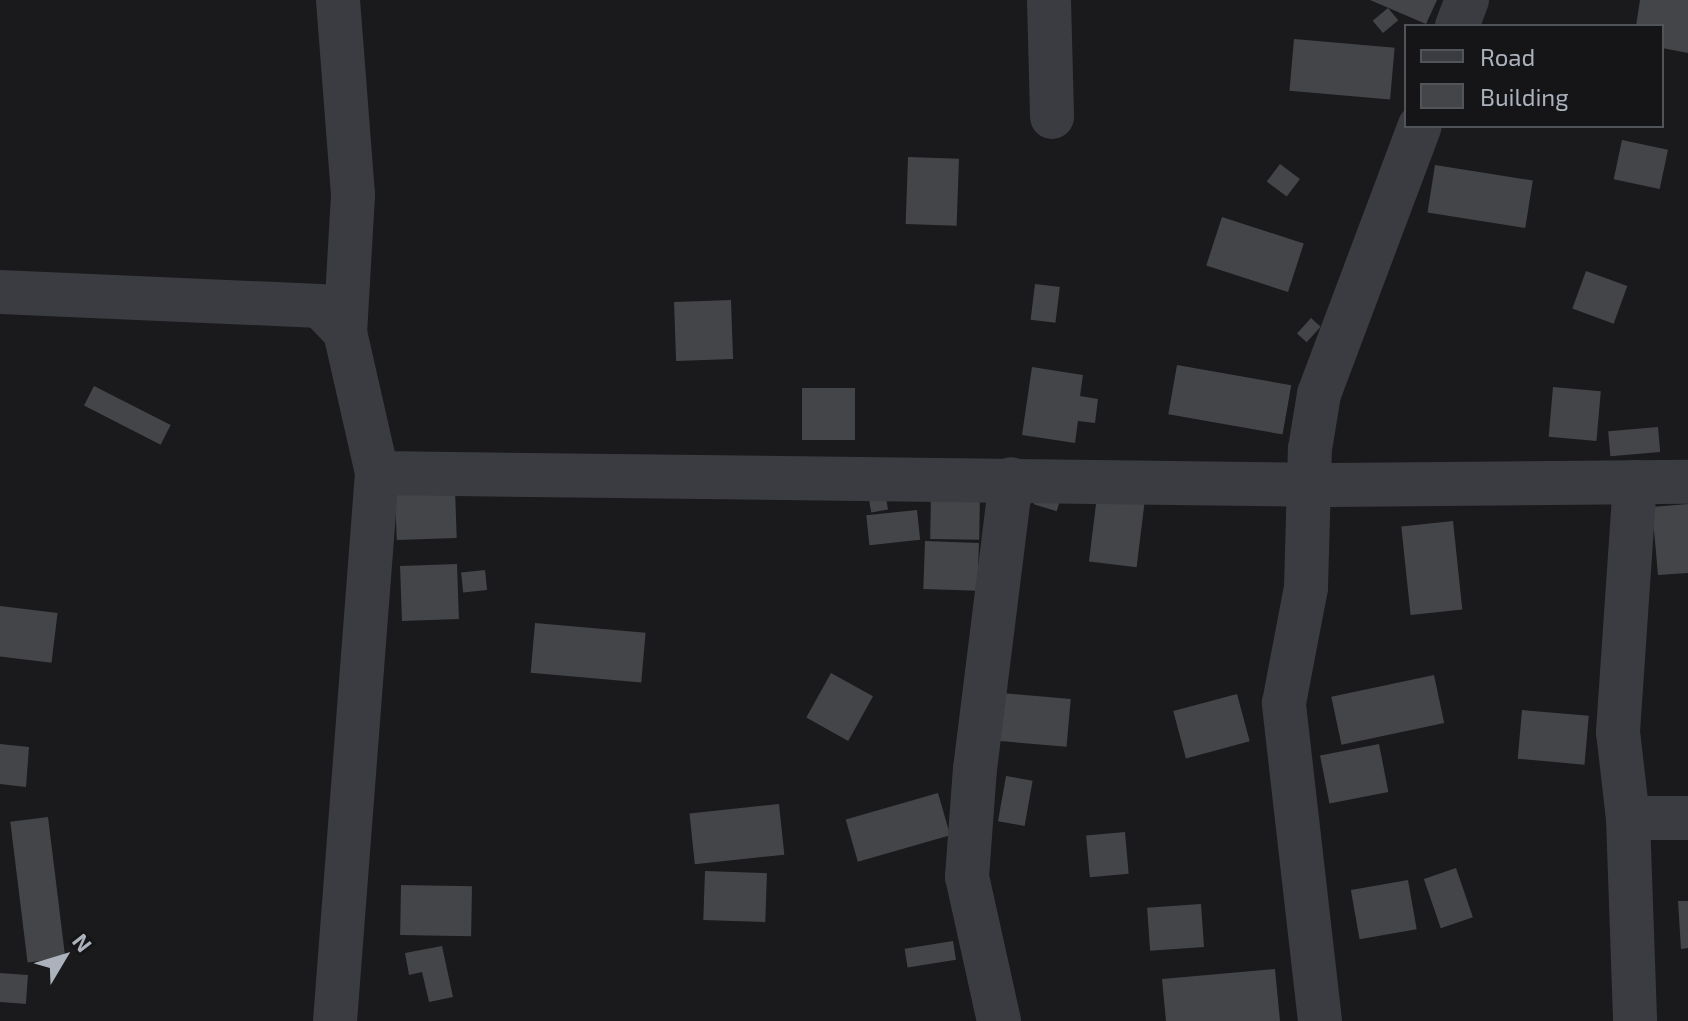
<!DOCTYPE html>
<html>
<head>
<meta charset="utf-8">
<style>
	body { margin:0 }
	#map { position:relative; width:1688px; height:1021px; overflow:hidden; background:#1a1a1c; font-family:"Exo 2",sans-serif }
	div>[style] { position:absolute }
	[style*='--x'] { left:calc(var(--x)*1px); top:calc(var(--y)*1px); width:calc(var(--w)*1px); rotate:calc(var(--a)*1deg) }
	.building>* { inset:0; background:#444549; transform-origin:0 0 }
	.minor>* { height:44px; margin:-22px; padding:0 22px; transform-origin:22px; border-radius:22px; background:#3b3c41 }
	span { translate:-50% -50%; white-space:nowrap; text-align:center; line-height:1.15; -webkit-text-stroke:6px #151517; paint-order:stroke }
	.legend { position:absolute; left:1404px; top:24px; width:260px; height:104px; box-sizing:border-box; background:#151517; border:2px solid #515459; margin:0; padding:10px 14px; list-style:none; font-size:24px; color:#acb2bc }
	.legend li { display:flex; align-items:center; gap:16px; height:40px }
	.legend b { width:40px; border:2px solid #515459 }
	.north { position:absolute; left:24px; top:917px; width:80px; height:80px; -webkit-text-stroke:6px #151517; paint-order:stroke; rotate:52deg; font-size:22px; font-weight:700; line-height:32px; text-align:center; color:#acb2bc }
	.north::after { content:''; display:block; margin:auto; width:28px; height:36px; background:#acb2bc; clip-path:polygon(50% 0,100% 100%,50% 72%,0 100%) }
</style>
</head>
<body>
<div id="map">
	<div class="building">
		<i style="clip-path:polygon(1370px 0,1437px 0,1426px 24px)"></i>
		<i style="clip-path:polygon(1640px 0,1688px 0,1688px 53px,1662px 48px,1662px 26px,1636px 26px)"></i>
		<i style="left:1388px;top:8px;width:16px;height:20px;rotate:50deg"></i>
		<i style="left:1294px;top:39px;width:101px;height:52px;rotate:5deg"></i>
		<i style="left:1622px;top:140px;width:47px;height:40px;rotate:12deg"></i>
		<i style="left:908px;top:157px;width:51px;height:67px;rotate:2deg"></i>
		<i style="left:1280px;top:164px;width:25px;height:22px;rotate:37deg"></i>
		<i style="left:1435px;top:165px;width:99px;height:48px;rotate:9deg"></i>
		<i style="left:1222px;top:217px;width:86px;height:51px;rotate:18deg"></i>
		<i style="left:1586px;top:271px;width:44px;height:40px;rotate:20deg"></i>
		<i style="left:1035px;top:284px;width:25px;height:36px;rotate:7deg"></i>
		<i style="left:731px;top:300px;width:59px;height:57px;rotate:88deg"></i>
		<i style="left:1311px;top:318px;width:13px;height:21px;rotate:42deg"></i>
		<i style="left:1177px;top:365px;width:116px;height:50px;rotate:10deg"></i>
		<i style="clip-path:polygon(1032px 367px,1083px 375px,1080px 396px,1098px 399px,1095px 423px,1078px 421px,1075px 443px,1022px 435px)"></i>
		<i style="left:94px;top:386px;width:86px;height:22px;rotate:27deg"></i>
		<i style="left:1553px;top:387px;width:48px;height:50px;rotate:5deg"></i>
		<i style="left:802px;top:388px;width:53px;height:52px"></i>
		<i style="left:1658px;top:427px;width:25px;height:50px;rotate:85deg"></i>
		<i style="left:883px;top:481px;width:29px;height:17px;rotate:80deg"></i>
		<i style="left:1039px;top:487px;width:24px;height:18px;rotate:17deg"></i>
		<i style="left:455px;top:489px;width:49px;height:60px;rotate:88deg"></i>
		<i style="left:931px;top:493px;width:49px;height:46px;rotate:1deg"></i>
		<i style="left:1097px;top:496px;width:48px;height:66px;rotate:7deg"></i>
		<i style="clip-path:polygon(1688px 504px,1688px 573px,1658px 575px,1652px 507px)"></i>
		<i style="left:917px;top:510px;width:30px;height:51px;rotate:84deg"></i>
		<i style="left:1453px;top:521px;width:89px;height:52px;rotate:84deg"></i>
		<i style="left:925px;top:541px;width:54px;height:48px;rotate:2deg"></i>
		<i style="left:457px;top:564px;width:55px;height:57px;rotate:88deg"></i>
		<i style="left:485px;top:570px;width:20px;height:24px;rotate:84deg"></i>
		<i style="left:0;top:606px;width:58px;height:50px;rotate:7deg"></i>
		<i style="left:535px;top:623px;width:111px;height:50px;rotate:5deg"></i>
		<i style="left:831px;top:673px;width:48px;height:51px;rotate:29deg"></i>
		<i style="left:1434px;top:675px;width:49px;height:105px;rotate:78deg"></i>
		<i style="left:1002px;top:693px;width:69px;height:48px;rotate:5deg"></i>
		<i style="left:1237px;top:694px;width:49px;height:66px;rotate:75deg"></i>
		<i style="left:1522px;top:710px;width:67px;height:49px;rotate:5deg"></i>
		<i style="clip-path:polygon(0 744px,29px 747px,26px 787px,0 784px)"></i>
		<i style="left:1379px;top:744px;width:49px;height:60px;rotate:79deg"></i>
		<i style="left:1006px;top:776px;width:27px;height:46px;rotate:10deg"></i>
		<i style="left:938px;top:793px;width:44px;height:96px;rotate:74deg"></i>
		<i style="left:779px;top:804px;width:51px;height:90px;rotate:84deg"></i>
		<i style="left:48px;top:817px;width:142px;height:38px;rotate:83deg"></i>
		<i style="left:1125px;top:832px;width:42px;height:39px;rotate:85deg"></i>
		<i style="left:1456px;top:868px;width:52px;height:34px;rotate:71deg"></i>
		<i style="left:705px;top:871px;width:62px;height:49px;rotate:2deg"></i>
		<i style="left:1408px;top:880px;width:50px;height:58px;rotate:80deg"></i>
		<i style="left:401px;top:885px;width:71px;height:50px;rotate:1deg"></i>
		<i style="clip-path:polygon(1678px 901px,1688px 901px,1688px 948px,1681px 949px)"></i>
		<i style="left:1201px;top:904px;width:43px;height:54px;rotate:86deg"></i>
		<i style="left:953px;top:941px;width:19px;height:49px;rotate:81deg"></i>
		<i style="clip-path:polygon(442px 946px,453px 997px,429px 1002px,422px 972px,409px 975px,405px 953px)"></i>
		<i style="clip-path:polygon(1275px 969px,1280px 1021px,1166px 1021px,1162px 979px)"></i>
		<i style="left:0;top:973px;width:28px;height:29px;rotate:4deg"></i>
	</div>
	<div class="minor">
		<i style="--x:338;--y:0;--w:196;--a:85.6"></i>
		<i style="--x:353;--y:195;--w:137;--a:93.3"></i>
		<i style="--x:1049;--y:0;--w:117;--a:88.5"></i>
		<i style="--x:1457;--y:26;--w:28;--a:-69"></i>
		<i style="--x:0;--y:292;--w:320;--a:2.5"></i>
		<i style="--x:320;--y:306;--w:36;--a:46"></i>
		<i style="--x:345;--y:332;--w:145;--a:77.2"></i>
		<i style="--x:377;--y:473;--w:550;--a:94.38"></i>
		<i style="--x:377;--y:473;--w:952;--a:0.72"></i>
		<i style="--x:1329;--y:485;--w:359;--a:-0.5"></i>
		<i style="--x:1635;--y:482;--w:251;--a:93.9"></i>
		<i style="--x:1618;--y:732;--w:87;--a:83.4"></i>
		<i style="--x:1628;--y:818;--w:203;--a:88"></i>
		<i style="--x:1628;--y:818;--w:60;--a:0"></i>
		<i style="--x:999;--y:1021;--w:148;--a:-102.5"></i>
		<i style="--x:967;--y:877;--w:108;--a:-85.8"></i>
		<i style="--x:975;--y:769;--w:292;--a:-82.9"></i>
		<i style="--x:1320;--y:1021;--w:320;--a:-96.5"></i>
		<i style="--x:1284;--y:703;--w:117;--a:-79.2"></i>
		<i style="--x:1306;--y:588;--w:139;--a:-88.4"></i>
		<i style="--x:1310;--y:449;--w:56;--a:-80.7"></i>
		<i style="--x:1319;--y:394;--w:286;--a:-69.4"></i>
	</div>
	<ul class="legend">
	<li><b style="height:10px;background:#3b3c41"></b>Road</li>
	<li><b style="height:22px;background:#444549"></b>Building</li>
	</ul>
	<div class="north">N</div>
</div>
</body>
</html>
